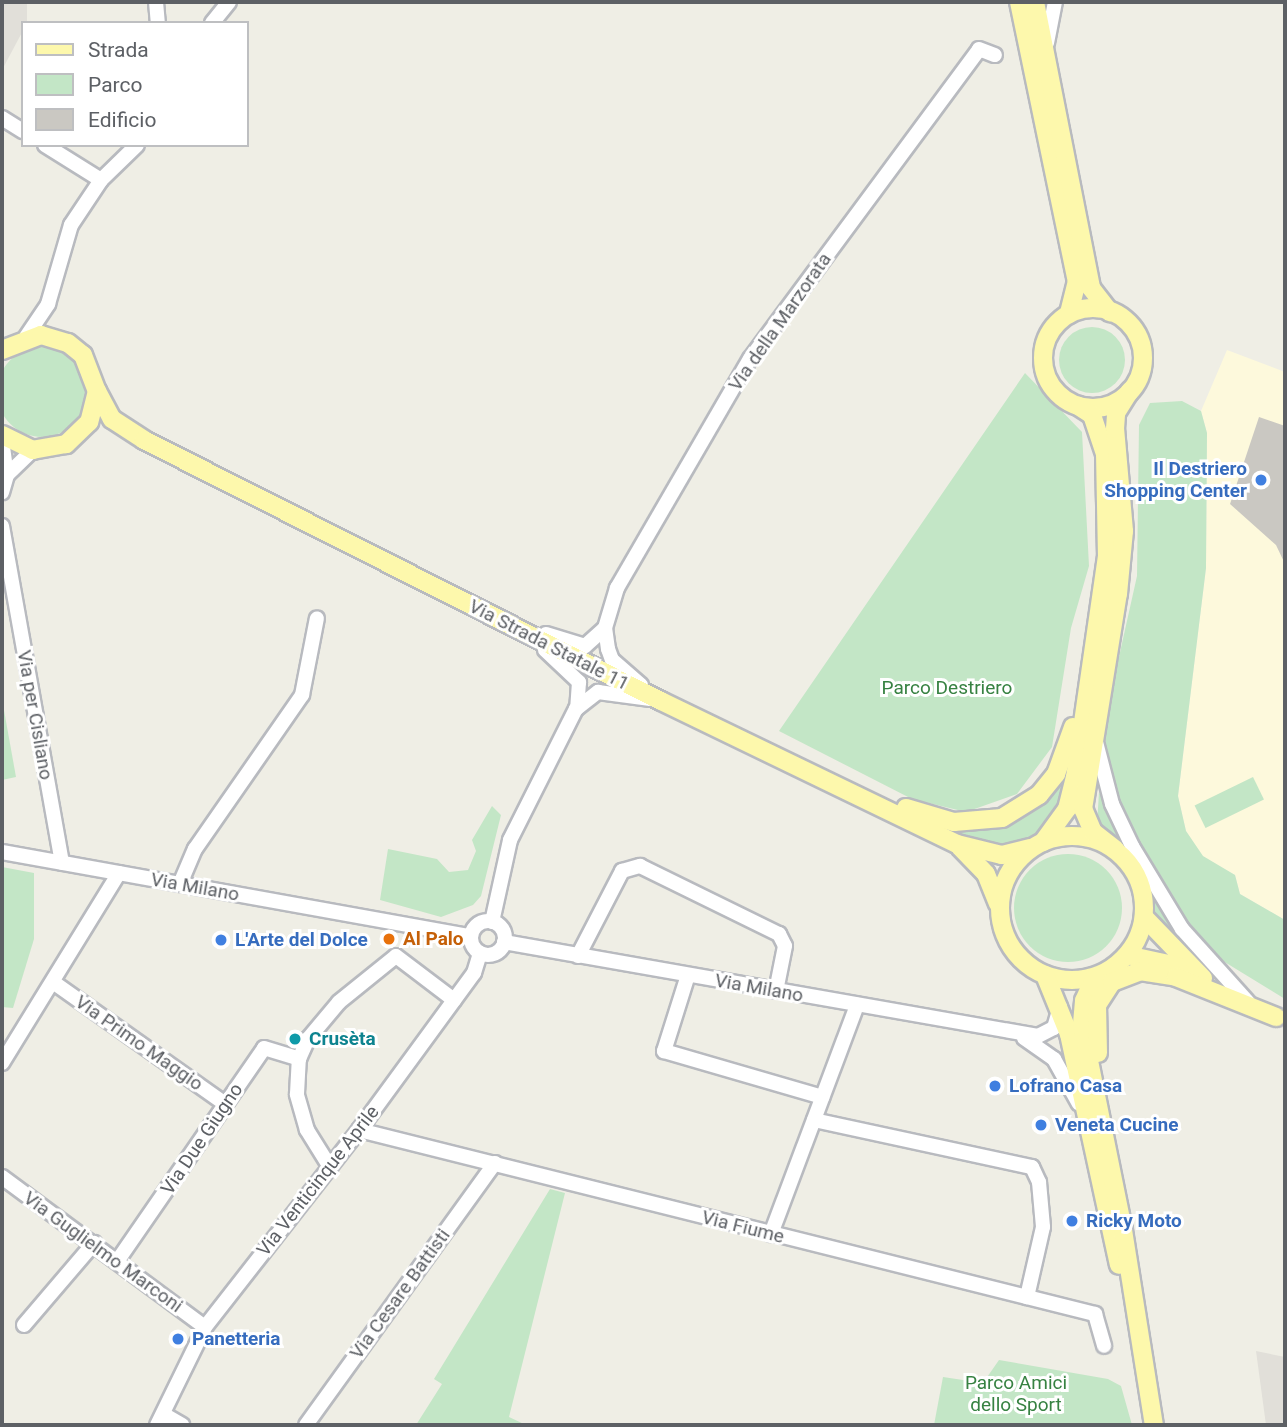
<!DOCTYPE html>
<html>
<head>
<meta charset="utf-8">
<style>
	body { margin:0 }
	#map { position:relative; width:1287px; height:1427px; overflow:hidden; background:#efeee5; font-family:Roboto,sans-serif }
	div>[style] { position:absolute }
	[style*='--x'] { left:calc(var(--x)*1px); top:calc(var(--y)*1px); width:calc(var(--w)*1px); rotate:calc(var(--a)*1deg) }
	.commercial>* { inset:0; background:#fdf9dc }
	.industrial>* { inset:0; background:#e1dfd9 }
	.green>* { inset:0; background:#c3e6c6; transform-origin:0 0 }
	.round { border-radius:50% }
	.building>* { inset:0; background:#cac8c2 }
	.roads { filter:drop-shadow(2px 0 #b8babf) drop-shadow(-2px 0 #b8babf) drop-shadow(0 2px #b8babf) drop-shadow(0 -2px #b8babf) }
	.minor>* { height:14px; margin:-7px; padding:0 7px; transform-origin:7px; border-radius:7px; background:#fff }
	.minor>.ring { margin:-7px; padding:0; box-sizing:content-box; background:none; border:14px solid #fff; border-radius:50% }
	.major>* { height:18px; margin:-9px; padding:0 9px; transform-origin:9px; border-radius:9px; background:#fdf8ac }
	.major>.ring { margin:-9px; padding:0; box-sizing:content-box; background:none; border:18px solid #fdf8ac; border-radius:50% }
	.dots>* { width:19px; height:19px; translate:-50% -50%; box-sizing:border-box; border:4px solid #fff; border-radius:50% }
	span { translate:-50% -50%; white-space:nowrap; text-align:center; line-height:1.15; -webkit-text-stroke:6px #fff; paint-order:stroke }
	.street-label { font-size:19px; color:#5d6065 }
	.shop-label { font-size:19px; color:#366cbe; font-weight:700 }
	.right { translate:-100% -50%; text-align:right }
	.left { translate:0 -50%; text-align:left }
	.park-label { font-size:19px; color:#378242 }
	.food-label { font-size:19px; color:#c56008; font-weight:700 }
	.culture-label { font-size:19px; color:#0d838f; font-weight:700 }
	.frame { position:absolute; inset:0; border:4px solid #5d6065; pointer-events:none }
	.legend { position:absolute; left:21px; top:21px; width:228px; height:126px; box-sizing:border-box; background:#fff; border:2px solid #bebfc1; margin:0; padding:9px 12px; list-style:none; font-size:21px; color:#5d6065 }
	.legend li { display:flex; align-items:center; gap:14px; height:35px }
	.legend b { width:35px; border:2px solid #bebfc1 }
</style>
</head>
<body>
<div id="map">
	<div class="commercial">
		<i style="clip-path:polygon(1227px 350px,1285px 372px,1285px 920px,1240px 894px,1235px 875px,1203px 857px,1186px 831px,1178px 796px,1206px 568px,1207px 433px,1201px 411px)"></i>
	</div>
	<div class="industrial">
		<i style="clip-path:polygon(2px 2px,27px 2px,27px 23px,2px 70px)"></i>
		<i style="clip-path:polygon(1256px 1351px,1285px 1357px,1285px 1425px,1266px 1425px)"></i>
	</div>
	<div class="green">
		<i class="round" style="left:1059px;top:327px;width:66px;height:66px"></i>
		<i class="round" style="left:-3px;top:347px;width:90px;height:90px"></i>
		<i style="clip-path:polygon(1025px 373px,1082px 432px,1089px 566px,1071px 628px,1052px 747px,1017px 794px,966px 812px,912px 799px,779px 731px)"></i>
		<i style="clip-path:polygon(1182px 401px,1201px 411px,1207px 433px,1206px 568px,1178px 796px,1186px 831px,1203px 856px,1235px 875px,1240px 894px,1285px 920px,1285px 999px,1223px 961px,1184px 923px,1131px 835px,1105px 756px,1106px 715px,1137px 576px,1139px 425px,1150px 403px)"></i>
		<i style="clip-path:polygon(2px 699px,16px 777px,2px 780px)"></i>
		<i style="clip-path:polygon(1062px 774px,1069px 775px,1052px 817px,1032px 839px,998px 847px,953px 831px,1010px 821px)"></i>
		<i style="left:1253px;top:777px;width:25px;height:65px;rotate:64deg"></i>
		<i style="clip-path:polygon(1099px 792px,1127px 848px,1207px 963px,1159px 922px,1136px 868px,1097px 825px)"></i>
		<i style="clip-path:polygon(492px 806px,501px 815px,481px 896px,473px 905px,441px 917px,380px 900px,388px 849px,437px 859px,449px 872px,468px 870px,476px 851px,472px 840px)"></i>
		<i class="round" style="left:1014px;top:854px;width:108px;height:108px"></i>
		<i style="clip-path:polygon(2px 867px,34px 873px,34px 939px,13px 1008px,2px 1007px)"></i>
		<i style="clip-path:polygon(550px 1189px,565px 1193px,509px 1417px,526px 1425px,416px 1425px,442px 1384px,434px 1379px)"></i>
		<i style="clip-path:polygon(999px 1360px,1108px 1379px,1121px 1386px,1132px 1425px,934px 1425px,943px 1377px,983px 1383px)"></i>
	</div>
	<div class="building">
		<i style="clip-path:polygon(1259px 417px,1285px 426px,1285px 564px,1276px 545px,1230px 504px)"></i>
	</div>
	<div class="roads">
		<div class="minor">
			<i style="--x:156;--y:2;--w:21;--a:85"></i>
			<i style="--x:212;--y:23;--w:27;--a:-51"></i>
			<i style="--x:1047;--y:43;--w:42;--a:-79"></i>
			<i style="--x:2;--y:118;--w:25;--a:32"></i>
			<i style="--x:45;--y:145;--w:66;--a:32"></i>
			<i style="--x:26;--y:337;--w:40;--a:-56"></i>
			<i style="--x:48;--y:304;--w:82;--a:-73.8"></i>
			<i style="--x:71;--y:225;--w:54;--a:-56.3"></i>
			<i style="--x:101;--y:180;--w:50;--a:-44.2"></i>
			<i style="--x:2;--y:440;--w:35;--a:82"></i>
			<i style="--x:7;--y:475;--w:18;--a:106"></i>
			<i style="--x:7;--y:475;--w:36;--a:-44"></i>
			<i style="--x:2;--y:526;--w:342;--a:79.9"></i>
			<i style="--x:546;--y:634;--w:41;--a:17.1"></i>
			<i style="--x:585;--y:646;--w:27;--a:-42"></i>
			<i style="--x:545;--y:650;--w:47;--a:43.3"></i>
			<i style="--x:579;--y:682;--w:26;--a:94"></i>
			<i style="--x:641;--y:685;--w:38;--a:-139"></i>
			<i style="--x:612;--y:660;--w:12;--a:-110"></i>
			<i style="--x:608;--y:649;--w:21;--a:-98"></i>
			<i style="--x:605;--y:628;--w:42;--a:-73.3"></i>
			<i style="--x:617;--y:588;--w:265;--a:-59.9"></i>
			<i style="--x:750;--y:359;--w:385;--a:-53.5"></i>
			<i style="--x:979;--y:49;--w:17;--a:21"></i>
			<i style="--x:1096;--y:742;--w:64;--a:75.5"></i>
			<i style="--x:1112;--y:804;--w:47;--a:64.5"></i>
			<i style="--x:1132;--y:846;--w:97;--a:58.9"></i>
			<i style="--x:1182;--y:929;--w:98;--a:47.9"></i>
			<i style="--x:2;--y:852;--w:475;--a:10.2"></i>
			<i style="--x:180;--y:884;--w:38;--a:-67"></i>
			<i style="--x:195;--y:849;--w:188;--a:-55.2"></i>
			<i style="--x:302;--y:695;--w:78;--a:-79"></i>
			<i class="ring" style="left:471px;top:921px;width:20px;height:20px"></i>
			<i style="--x:492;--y:922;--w:84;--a:-77.6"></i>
			<i style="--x:510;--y:840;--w:147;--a:-63.3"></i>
			<i style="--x:576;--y:709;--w:28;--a:-38"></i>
			<i style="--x:598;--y:692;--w:51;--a:7.8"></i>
			<i style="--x:504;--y:942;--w:542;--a:9.98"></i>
			<i style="--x:1038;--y:1036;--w:18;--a:-27"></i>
			<i style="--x:1054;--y:1028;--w:22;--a:-74"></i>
			<i style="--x:578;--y:956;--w:96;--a:-62.6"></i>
			<i style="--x:622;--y:871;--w:19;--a:-16"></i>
			<i style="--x:640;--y:866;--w:155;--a:26.1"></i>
			<i style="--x:779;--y:934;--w:13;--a:63"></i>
			<i style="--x:785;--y:946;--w:46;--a:101.3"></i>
			<i style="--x:688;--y:975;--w:80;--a:107.5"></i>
			<i style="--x:664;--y:1051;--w:165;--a:16.2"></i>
			<i style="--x:53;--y:982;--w:211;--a:35.3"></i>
			<i style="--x:1024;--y:1038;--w:37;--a:35"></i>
			<i style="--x:1054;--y:1059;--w:51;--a:60.9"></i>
			<i style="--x:2;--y:1063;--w:223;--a:-58.4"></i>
			<i style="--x:814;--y:1120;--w:223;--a:12.2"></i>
			<i style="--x:1032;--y:1167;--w:17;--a:65"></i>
			<i style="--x:1039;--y:1182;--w:45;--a:84.9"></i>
			<i style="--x:1043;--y:1227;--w:72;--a:102.9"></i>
			<i style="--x:359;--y:1130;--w:759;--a:14.04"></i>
			<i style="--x:1095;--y:1314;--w:33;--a:74"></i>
			<i style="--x:330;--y:1167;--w:44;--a:-121.9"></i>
			<i style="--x:307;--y:1130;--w:37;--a:-106"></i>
			<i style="--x:297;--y:1094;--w:35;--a:-87"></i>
			<i style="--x:299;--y:1059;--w:22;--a:-66"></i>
			<i style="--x:308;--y:1039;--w:48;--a:-50"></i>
			<i style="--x:339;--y:1002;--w:73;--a:-38.9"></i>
			<i style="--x:396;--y:956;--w:73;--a:37.2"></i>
			<i style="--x:2;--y:1177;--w:252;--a:36.5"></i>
			<i style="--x:771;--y:1234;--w:245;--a:-69.4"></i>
			<i style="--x:118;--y:1260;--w:257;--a:-55.4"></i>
			<i style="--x:264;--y:1048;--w:37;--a:17"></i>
			<i style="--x:24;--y:1325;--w:108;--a:-49.5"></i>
			<i style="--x:165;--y:1415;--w:20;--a:30"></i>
			<i style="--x:157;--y:1425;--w:109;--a:-63.9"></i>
			<i style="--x:205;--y:1327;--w:250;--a:-52"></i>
			<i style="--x:359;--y:1130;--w:195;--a:-53.8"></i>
			<i style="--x:474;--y:973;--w:21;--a:-73"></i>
			<i style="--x:306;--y:1425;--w:323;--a:-54.2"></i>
		</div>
		<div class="major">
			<i style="--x:1019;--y:2;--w:285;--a:78.3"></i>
			<i style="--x:1077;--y:281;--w:34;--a:104"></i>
			<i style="--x:1035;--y:2;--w:291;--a:78.9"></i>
			<i style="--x:1091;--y:288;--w:31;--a:52"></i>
			<i class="ring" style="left:1043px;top:308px;width:82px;height:82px"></i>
			<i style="--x:2;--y:350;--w:42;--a:-21"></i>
			<i style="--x:41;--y:335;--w:28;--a:17"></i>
			<i style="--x:68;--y:343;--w:19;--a:39"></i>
			<i style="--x:83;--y:355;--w:39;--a:69"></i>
			<i style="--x:97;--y:391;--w:32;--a:104"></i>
			<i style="--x:89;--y:422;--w:32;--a:136"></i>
			<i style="--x:66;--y:444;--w:34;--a:170"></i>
			<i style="--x:33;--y:450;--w:34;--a:-154"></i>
			<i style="--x:97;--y:391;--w:32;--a:62"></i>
			<i style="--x:112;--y:419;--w:38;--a:33"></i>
			<i style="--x:144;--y:440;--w:579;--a:26.79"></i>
			<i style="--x:661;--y:701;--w:329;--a:25.8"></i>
			<i style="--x:957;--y:844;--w:46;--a:13.7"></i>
			<i style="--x:1002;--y:855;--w:29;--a:-14"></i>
			<i style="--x:906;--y:808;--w:50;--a:16.3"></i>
			<i style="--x:954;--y:822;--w:48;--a:-4.8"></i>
			<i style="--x:1002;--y:818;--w:44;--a:-31.9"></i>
			<i style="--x:1039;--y:795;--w:27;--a:-51"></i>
			<i style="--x:1056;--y:774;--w:50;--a:-70.1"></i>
			<i class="ring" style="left:1000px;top:836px;width:126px;height:126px"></i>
			<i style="--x:1043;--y:842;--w:41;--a:-54"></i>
			<i style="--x:1067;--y:809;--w:32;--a:-76"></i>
			<i style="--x:1075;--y:778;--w:223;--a:-81.8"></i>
			<i style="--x:1107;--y:557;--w:103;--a:-91.1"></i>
			<i style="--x:1105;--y:454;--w:41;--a:-108.4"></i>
			<i style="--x:1092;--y:415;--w:17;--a:-147"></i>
			<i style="--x:960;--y:847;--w:37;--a:46"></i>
			<i style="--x:986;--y:874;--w:32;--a:68"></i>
			<i style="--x:1115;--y:849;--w:28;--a:-142"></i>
			<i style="--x:1093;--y:832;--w:25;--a:-113"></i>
			<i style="--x:1083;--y:809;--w:218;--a:-80.8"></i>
			<i style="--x:1118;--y:594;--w:63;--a:-84.6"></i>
			<i style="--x:1124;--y:531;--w:102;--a:-95"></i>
			<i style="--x:1115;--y:429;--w:16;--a:-86"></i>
			<i style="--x:1116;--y:413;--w:26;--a:-58"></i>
			<i style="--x:1144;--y:917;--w:85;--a:46"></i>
			<i style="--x:1127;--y:955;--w:52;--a:12.2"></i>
			<i style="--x:1045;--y:975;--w:64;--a:67.9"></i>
			<i style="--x:1069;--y:1034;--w:236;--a:77.8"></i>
			<i style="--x:1095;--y:977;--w:26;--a:115"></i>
			<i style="--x:1084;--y:1001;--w:25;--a:95"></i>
			<i style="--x:1082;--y:1026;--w:208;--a:78.6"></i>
			<i style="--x:1123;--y:1230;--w:197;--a:81"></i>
			<i style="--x:1098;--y:1053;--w:48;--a:-91.2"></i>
			<i style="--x:1097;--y:1005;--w:27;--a:-57"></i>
			<i style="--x:1112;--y:982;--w:30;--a:-21"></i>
			<i style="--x:1140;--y:971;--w:36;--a:9"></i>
			<i style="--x:1176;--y:977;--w:108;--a:21.8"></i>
		</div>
	</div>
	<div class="dots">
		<i style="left:1261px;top:480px;background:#3f7fe0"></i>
		<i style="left:389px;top:939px;background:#e8710a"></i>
		<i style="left:221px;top:940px;background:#3f7fe0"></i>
		<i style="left:295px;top:1039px;background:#0f9aa8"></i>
		<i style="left:995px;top:1086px;background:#3f7fe0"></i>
		<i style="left:1041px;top:1125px;background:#3f7fe0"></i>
		<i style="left:1072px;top:1221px;background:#3f7fe0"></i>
		<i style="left:178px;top:1339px;background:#3f7fe0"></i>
	</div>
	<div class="street-label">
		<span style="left:780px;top:322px;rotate:-55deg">Via della Marzorata</span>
		<span style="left:549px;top:645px;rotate:27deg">Via Strada Statale 11</span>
		<span style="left:35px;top:715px;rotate:80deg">Via per Cisliano</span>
		<span style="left:195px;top:887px;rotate:10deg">Via Milano</span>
		<span style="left:759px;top:988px;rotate:10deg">Via Milano</span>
		<span style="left:139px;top:1043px;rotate:35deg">Via Primo Maggio</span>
		<span style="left:202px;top:1139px;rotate:-56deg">Via Due Giugno</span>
		<span style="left:318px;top:1181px;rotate:-52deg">Via Venticinque Aprile</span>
		<span style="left:743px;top:1227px;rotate:14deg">Via Fiume</span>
		<span style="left:103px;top:1252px;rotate:36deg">Via Guglielmo Marconi</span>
		<span style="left:400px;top:1294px;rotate:-54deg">Via Cesare Battisti</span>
	</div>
	<div class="shop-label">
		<span class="right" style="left:1247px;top:480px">Il Destriero<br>Shopping Center</span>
		<span class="left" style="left:235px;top:940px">L'Arte del Dolce</span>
		<span class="left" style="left:1009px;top:1086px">Lofrano Casa</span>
		<span class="left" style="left:1055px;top:1125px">Veneta Cucine</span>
		<span class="left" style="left:1086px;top:1221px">Ricky Moto</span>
		<span class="left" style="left:192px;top:1339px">Panetteria</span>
	</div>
	<div class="park-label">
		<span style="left:947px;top:688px">Parco Destriero</span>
		<span style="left:1016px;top:1394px">Parco Amici<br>dello Sport</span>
	</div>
	<div class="food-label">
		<span class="left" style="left:403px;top:939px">Al Palo</span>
	</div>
	<div class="culture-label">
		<span class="left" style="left:309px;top:1039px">Crusèta</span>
	</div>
	<div class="frame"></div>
	<ul class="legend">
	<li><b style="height:9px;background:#fdf8ac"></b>Strada</li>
	<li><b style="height:19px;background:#c3e6c6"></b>Parco</li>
	<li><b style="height:19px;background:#cac8c2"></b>Edificio</li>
	</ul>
</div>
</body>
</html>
